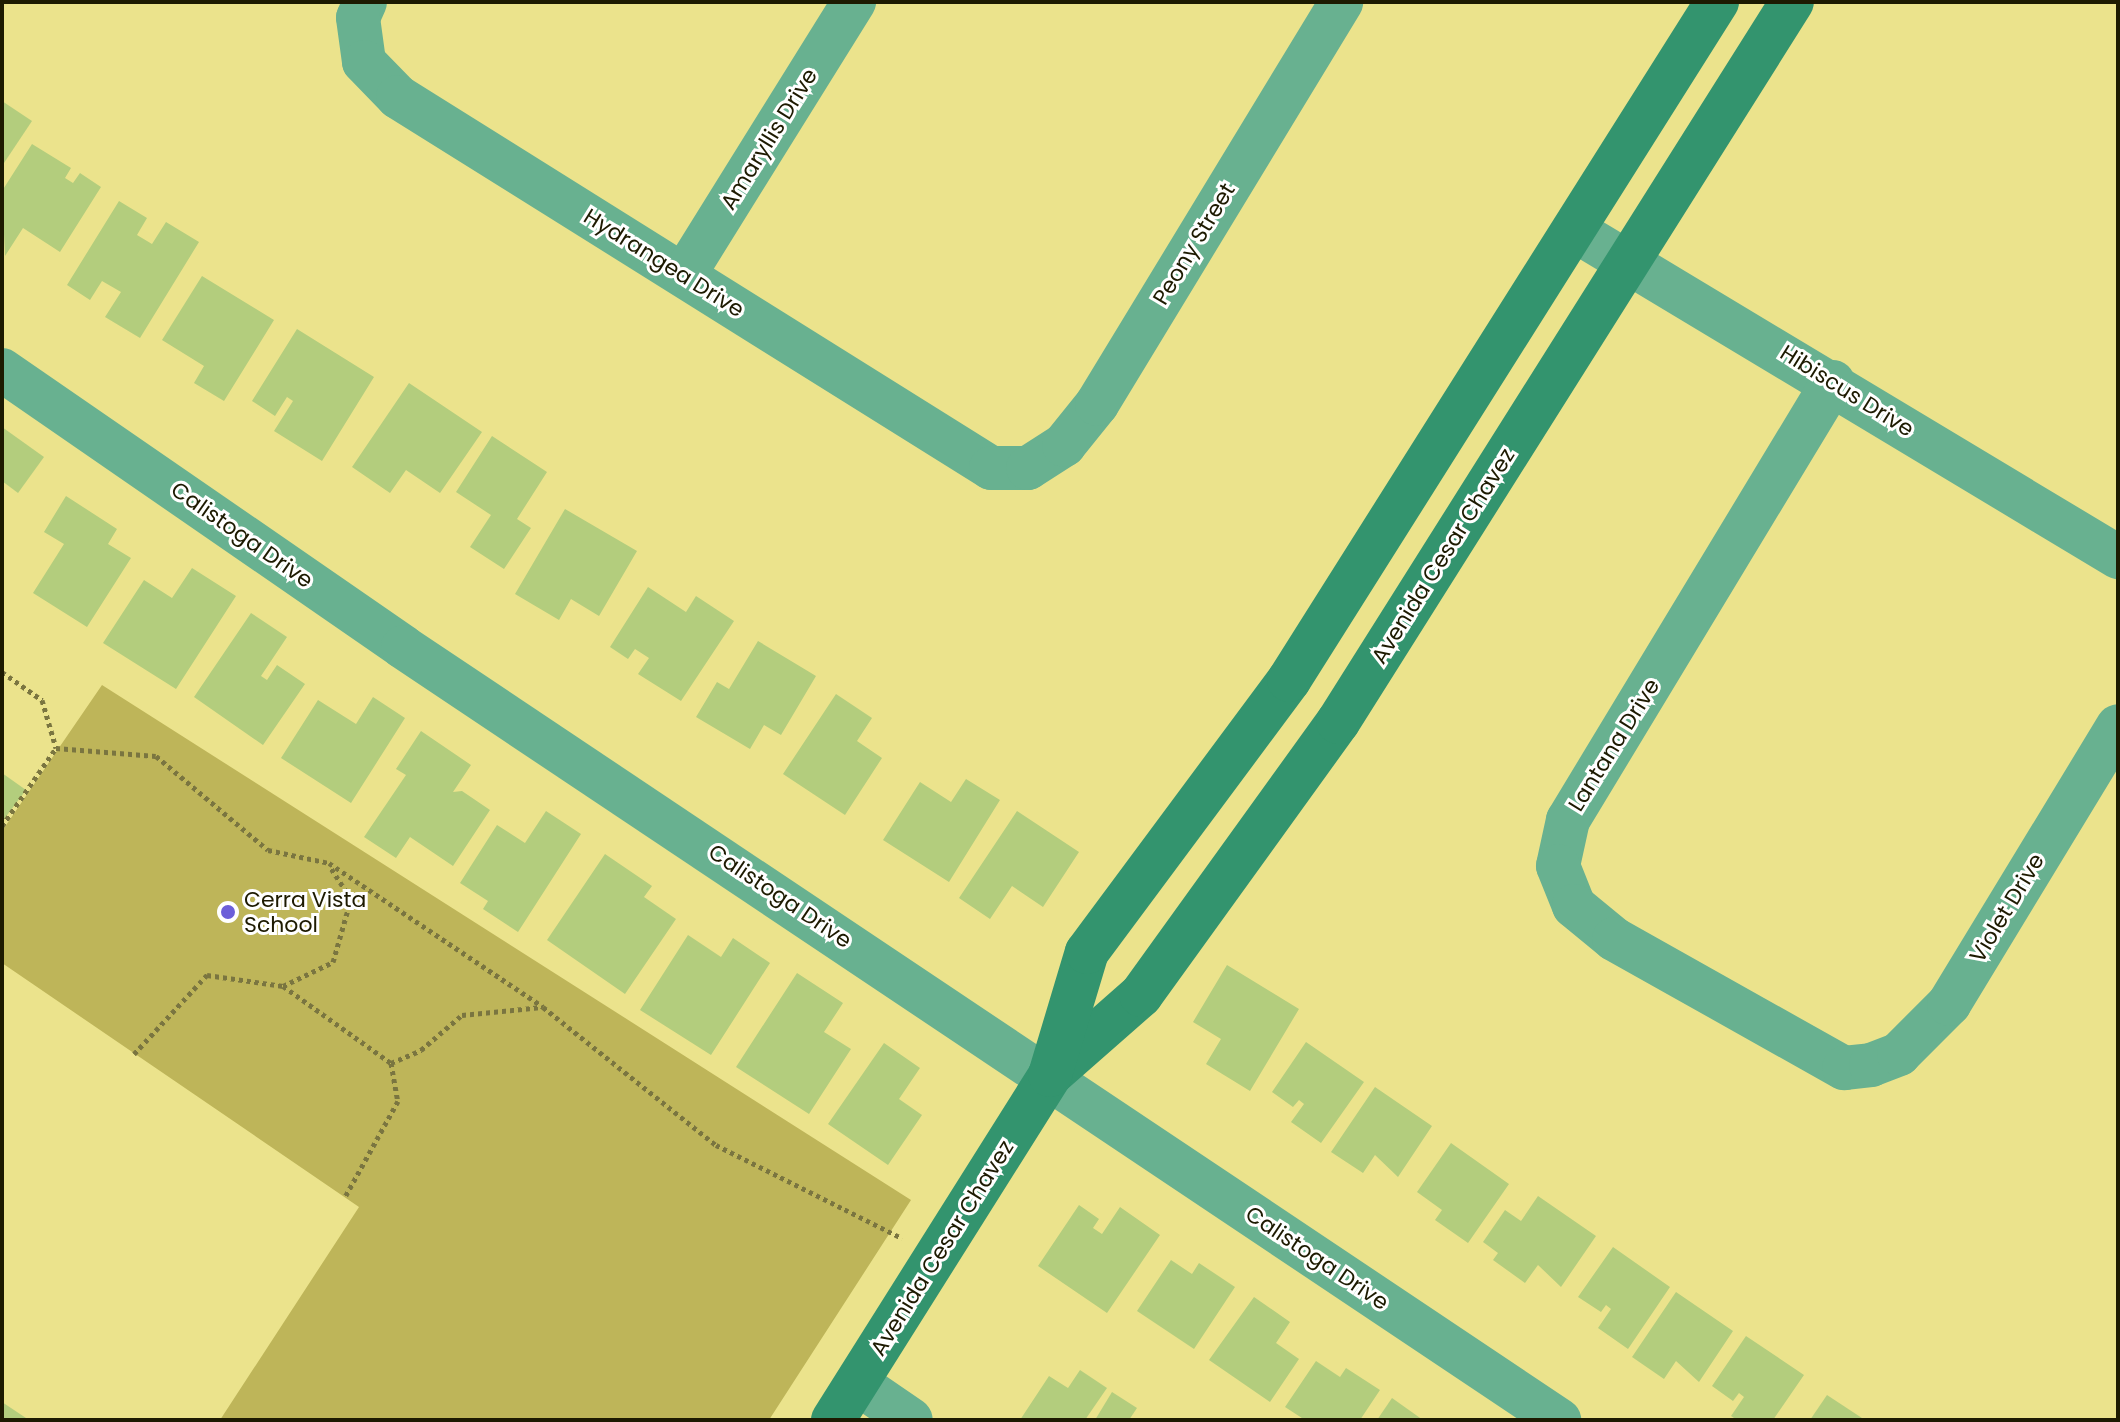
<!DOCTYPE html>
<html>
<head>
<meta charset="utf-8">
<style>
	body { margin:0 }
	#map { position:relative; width:2120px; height:1422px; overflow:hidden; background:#ebe38c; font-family:Poppins,sans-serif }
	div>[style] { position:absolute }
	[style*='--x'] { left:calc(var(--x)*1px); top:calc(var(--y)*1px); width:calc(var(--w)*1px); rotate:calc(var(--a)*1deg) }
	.green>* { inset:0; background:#beb559 }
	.building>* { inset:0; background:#b3cd7d }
	.path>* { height:5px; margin-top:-2.5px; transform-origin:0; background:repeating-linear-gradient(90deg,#7a7540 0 4px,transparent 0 8px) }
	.street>* { height:44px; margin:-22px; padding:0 22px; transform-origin:22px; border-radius:22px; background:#68b190 }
	.secondary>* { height:44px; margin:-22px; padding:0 22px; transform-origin:22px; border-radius:22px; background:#33946e }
	.dots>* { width:22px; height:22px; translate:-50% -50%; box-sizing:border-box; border:4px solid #fff; border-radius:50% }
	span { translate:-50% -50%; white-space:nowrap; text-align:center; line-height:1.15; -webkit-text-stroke:6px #fff; paint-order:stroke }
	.street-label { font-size:22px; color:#1d1a01 }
	.poi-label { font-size:22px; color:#1d1a01 }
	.left { translate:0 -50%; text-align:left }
	.frame { position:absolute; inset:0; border:4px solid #1d1a01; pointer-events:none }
</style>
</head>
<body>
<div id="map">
	<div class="green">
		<i style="clip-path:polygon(102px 685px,911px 1200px,769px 1420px,220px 1420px,359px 1207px,2px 963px,2px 831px)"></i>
	</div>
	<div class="building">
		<i style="clip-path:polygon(2px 101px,32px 121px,2px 166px)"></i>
		<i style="clip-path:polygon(32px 144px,71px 168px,65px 178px,73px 183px,80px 173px,101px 187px,60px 252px,23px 228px,5px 256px,2px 191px)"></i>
		<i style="clip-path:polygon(119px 201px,147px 218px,137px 235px,152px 244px,166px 222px,199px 242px,140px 338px,105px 317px,121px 292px,102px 281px,90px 300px,67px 285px)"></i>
		<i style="clip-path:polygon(202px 276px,274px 320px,224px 401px,194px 383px,204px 366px,162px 340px)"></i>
		<i style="clip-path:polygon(297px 329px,374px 377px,322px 461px,274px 431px,293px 401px,287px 397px,275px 416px,252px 401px)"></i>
		<i style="clip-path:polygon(409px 383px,482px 432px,440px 493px,406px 470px,390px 493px,352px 467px)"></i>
		<i style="clip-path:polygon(2px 427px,44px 457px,18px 493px,2px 481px)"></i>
		<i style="clip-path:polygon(492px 436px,547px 472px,517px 519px,531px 528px,504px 569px,470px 547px,491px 515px,456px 492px)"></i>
		<i style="clip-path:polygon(66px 496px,117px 529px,108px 544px,131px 558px,87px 627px,33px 593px,64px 544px,44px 532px)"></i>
		<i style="clip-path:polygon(565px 509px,637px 551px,599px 616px,571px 599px,559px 620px,515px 594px)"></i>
		<i style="clip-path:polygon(192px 568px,236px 596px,176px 689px,103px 643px,144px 580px,172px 598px)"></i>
		<i style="clip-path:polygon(648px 587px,686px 612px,696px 596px,734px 621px,681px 701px,638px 674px,649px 658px,635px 649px,628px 659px,610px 647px)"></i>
		<i style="clip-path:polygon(251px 613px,287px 637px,261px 676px,267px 680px,277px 665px,305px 684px,263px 745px,194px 697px)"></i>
		<i style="clip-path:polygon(758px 641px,816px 676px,781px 735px,764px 725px,750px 749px,696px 717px,717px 682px,729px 689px)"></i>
		<i style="clip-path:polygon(836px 694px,872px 718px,857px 741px,882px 758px,845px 815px,783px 774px)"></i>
		<i style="clip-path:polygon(373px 697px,405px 718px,351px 803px,281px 758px,318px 700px,356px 724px)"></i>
		<i style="clip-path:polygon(421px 731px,471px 765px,453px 792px,462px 791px,490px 810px,453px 866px,410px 837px,396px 858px,364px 837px,406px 775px,396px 769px)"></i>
		<i style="clip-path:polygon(2px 773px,26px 790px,2px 822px)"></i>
		<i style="clip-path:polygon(966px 779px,1000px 800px,949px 882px,883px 840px,920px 782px,951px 802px)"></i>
		<i style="clip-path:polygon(546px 811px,581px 834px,518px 932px,483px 909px,488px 901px,460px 883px,497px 825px,525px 843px)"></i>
		<i style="clip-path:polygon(1017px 811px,1079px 852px,1043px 907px,1012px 886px,990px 919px,959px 898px)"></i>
		<i style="clip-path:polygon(605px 854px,652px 886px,644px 897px,676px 919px,625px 994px,547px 940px)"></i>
		<i style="clip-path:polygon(688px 935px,721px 957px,733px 938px,770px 963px,711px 1055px,640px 1010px)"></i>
		<i style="clip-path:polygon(1227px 965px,1299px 1009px,1250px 1091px,1206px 1064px,1221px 1039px,1193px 1022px)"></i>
		<i style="clip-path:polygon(797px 973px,843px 1003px,824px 1032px,851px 1049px,809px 1114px,736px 1067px)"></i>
		<i style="clip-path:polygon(1306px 1042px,1364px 1082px,1321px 1143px,1291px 1122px,1304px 1104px,1299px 1100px,1293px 1107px,1272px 1092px)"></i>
		<i style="clip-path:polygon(884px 1043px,920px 1068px,899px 1099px,922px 1115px,888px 1165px,828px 1124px)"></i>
		<i style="clip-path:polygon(1375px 1087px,1432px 1126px,1398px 1177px,1375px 1155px,1363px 1173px,1331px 1152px)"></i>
		<i style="clip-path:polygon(1451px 1143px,1509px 1184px,1468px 1243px,1435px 1220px,1442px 1210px,1417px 1192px)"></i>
		<i style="clip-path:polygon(1538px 1196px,1596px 1236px,1561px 1287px,1538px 1265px,1525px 1283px,1493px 1260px,1498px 1253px,1483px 1242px,1505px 1210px,1521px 1221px)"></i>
		<i style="clip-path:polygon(1079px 1205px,1099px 1219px,1093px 1228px,1102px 1234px,1120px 1207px,1160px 1235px,1107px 1313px,1038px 1266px)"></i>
		<i style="clip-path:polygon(1613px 1247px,1670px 1287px,1628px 1349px,1598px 1328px,1611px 1309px,1606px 1305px,1601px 1312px,1578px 1297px)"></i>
		<i style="clip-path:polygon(1171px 1260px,1192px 1274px,1199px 1263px,1235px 1287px,1194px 1349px,1137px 1311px)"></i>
		<i style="clip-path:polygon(1676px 1292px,1733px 1331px,1699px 1382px,1676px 1361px,1664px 1379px,1632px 1357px)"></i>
		<i style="clip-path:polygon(1254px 1297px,1290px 1322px,1276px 1343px,1299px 1359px,1270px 1402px,1209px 1360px)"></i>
		<i style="clip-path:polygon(1746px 1336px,1804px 1375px,1773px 1420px,1737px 1420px,1731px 1416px,1744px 1397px,1739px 1393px,1733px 1401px,1712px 1386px)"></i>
		<i style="clip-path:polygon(1316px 1361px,1340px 1377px,1346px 1368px,1380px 1390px,1360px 1420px,1305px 1420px,1285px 1407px)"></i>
		<i style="clip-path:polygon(1080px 1370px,1107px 1388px,1085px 1420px,1020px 1420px,1049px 1376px,1068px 1388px)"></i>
		<i style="clip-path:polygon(1112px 1392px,1137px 1408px,1129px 1420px,1095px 1420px)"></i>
		<i style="clip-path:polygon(1827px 1395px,1865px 1420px,1810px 1420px)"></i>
		<i style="clip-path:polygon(1392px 1398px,1423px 1420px,1377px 1420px)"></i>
		<i style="clip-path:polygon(2px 1402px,29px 1420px,2px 1420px)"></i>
	</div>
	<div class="path">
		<i style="--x:2;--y:672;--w:49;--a:35"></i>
		<i style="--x:42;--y:700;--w:50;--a:73.7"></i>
		<i style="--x:56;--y:748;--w:100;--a:4.6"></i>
		<i style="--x:156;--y:756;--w:146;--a:40"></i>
		<i style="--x:268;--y:850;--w:62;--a:12"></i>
		<i style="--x:329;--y:863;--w:258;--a:33.9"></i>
		<i style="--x:543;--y:1007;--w:221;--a:38.6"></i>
		<i style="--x:716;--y:1145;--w:208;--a:26.6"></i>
		<i style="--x:2;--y:826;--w:95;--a:-55.3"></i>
		<i style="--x:283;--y:986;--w:133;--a:35.5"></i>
		<i style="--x:391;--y:1063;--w:39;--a:80"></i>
		<i style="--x:398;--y:1101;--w:110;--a:118.9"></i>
		<i style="--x:134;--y:1054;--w:108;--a:-47.3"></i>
		<i style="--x:207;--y:975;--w:77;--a:8.2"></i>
		<i style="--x:283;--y:986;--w:55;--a:-25.6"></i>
		<i style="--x:333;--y:962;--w:66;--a:-74.1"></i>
		<i style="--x:351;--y:899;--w:37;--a:-123"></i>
		<i style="--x:391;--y:1063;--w:33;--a:-23"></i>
		<i style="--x:421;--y:1050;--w:54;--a:-40.5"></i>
		<i style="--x:462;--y:1015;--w:80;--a:-5.7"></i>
	</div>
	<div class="street">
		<i style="--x:365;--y:2;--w:17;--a:114"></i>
		<i style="--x:358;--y:18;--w:44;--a:82.2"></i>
		<i style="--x:364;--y:62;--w:49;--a:45.8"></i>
		<i style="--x:398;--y:97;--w:699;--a:32.03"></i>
		<i style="--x:991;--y:468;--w:37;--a:0"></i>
		<i style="--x:1028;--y:468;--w:43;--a:-32.6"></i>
		<i style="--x:1064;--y:445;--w:53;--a:-51.2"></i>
		<i style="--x:1097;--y:404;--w:470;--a:-58.7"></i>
		<i style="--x:1574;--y:230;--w:635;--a:31.01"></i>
		<i style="--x:684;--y:275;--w:322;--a:-58.1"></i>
		<i style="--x:2;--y:370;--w:487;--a:34.6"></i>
		<i style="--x:403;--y:647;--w:1391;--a:33.77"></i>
		<i style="--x:1833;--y:382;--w:512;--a:121.17"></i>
		<i style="--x:1568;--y:820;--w:47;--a:102.3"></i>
		<i style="--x:1558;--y:866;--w:43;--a:68.2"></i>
		<i style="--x:1574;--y:906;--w:52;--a:39.5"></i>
		<i style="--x:1614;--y:939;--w:264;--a:29.3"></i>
		<i style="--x:1844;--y:1068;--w:27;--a:-6"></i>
		<i style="--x:1871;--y:1065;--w:30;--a:-21"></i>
		<i style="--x:1899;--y:1054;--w:71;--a:-45"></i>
		<i style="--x:1949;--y:1004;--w:325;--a:-58.7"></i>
		<i style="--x:857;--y:1383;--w:65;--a:34.4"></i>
	</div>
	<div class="secondary">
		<i style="--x:1050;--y:1075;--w:121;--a:-41.3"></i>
		<i style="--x:1141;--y:995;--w:337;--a:-54.2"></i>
		<i style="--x:1338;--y:722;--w:851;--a:-57.77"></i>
		<i style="--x:833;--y:1420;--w:408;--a:-57.8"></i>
		<i style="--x:1050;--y:1075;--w:128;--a:-73.3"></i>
		<i style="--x:1087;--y:952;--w:339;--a:-53.4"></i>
		<i style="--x:1289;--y:680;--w:802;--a:-57.74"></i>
	</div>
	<div class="dots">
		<i style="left:228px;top:912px;background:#6c5fd9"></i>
	</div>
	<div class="street-label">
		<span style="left:769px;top:139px;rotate:-58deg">Amaryllis Drive</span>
		<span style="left:1194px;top:244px;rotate:-59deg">Peony Street</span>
		<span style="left:664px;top:263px;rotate:32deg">Hydrangea Drive</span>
		<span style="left:1847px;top:391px;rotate:32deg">Hibiscus Drive</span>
		<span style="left:242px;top:535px;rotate:35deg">Calistoga Drive</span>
		<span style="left:1443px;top:556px;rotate:-58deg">Avenida Cesar Chavez</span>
		<span style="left:1614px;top:745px;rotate:-58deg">Lantana Drive</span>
		<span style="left:780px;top:896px;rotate:34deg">Calistoga Drive</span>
		<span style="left:2007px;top:908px;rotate:-59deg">Violet Drive</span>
		<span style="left:942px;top:1248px;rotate:-58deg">Avenida Cesar Chavez</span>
		<span style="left:1317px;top:1258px;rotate:34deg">Calistoga Drive</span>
	</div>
	<div class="poi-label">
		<span class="left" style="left:244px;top:912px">Cerra Vista<br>School</span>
	</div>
	<div class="frame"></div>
</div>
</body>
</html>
